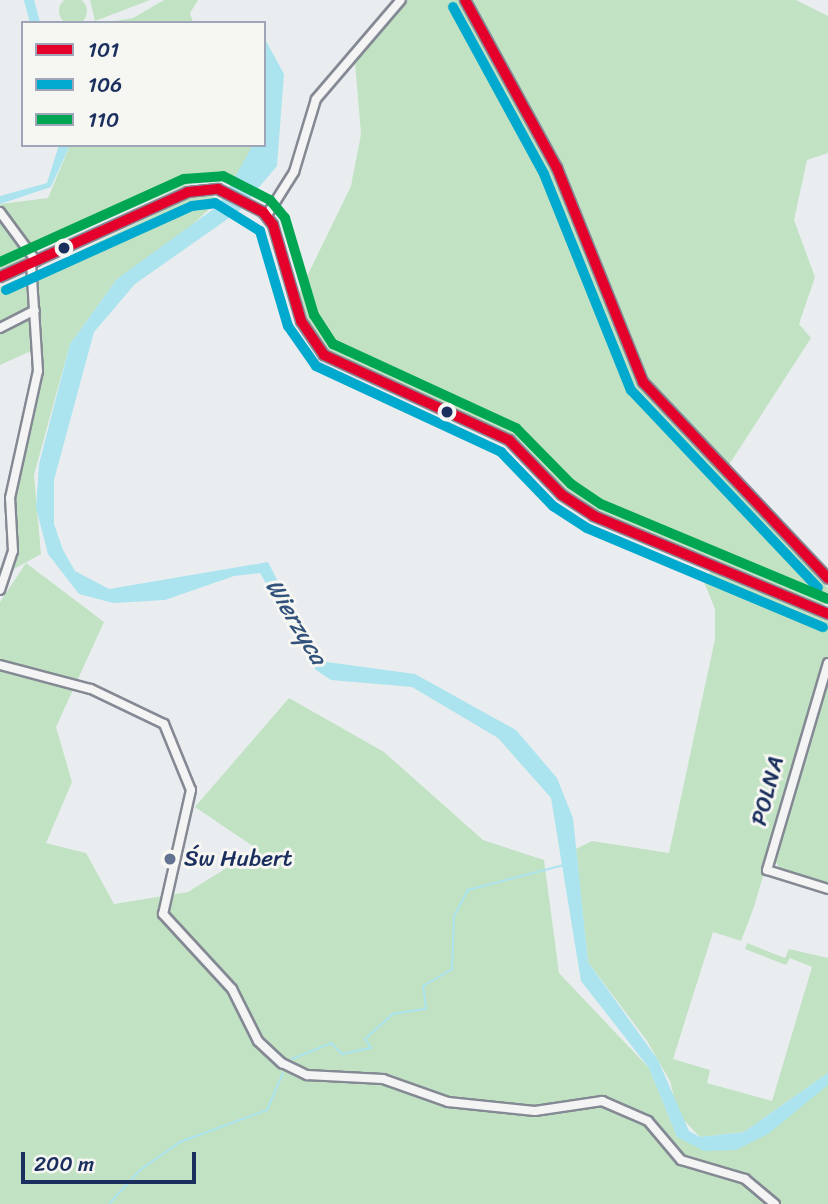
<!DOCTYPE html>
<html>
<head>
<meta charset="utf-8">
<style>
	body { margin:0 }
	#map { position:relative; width:828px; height:1204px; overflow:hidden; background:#eaedf0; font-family:Sriracha,sans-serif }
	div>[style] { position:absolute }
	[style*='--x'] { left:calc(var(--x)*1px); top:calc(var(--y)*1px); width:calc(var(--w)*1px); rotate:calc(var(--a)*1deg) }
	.green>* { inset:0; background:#c1e3c4 }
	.round { border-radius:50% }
	.water>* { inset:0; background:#abe4ef }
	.stream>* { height:2px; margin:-1px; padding:0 1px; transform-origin:1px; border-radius:1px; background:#abe4ef }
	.river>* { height:10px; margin:-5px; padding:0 5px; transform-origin:5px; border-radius:5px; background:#abe4ef }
	.roads { filter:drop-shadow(2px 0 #848994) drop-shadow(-2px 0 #848994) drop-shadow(0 2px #848994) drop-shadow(0 -2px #848994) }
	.minor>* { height:8px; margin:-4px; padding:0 4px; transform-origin:4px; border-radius:4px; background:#f3f4f3 }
	.bus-1>* { height:10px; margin:-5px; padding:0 5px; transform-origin:5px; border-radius:5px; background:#e4002b }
	.bus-2>* { height:10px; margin:-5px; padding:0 5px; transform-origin:5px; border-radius:5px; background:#00a9ce }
	.bus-3>* { height:10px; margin:-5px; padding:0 5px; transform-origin:5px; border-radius:5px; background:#00a651 }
	.dots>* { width:19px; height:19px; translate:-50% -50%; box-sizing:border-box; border:4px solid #f6f6f2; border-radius:50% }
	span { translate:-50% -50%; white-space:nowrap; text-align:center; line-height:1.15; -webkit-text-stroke:6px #f6f6f2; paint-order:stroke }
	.street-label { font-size:23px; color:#1b2f5e }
	.poi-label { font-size:23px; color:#1b2f5e }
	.left { translate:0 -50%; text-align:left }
	.water-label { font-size:24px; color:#32527b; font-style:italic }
	.legend { position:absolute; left:21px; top:21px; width:245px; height:126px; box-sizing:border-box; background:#f6f6f2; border:2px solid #9ea6b7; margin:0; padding:9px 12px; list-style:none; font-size:21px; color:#1b2f5e }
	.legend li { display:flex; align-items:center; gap:14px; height:35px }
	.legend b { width:35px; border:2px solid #9ea6b7 }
	.scale { position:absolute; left:21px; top:1152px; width:175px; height:32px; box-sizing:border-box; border:4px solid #1b2f5e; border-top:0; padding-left:9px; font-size:21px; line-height:24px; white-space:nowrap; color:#1b2f5e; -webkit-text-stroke:5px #f6f6f2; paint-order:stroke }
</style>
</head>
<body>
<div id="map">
	<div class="green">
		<i class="round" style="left:59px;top:-3px;width:28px;height:28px"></i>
		<i style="clip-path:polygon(90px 0,150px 0,95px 21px)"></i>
		<i style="clip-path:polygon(164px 0,198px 0,190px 13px,193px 23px,103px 23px,133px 18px)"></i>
		<i style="clip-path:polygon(407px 0,796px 0,828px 16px,828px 153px,807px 160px,794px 220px,815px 277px,799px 324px,811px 338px,723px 474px,828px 588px,828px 604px,814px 605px,584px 508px,504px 434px,323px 351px,297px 297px,351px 186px,361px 134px,355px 62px)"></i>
		<i style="clip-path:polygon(70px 145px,253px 145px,232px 189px,228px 180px,203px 178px,33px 250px,0 204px,48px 198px)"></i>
		<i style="clip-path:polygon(208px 195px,220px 199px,175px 241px,117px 279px,70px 344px,34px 475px,41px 554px,14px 569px,19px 553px,12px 504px,40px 388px,38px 271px,189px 198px)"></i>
		<i style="clip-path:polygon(0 216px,28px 256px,0 274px)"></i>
		<i style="clip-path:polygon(30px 273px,32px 307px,0 323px,0 287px)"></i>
		<i style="clip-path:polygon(29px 317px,33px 350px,0 365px,0 332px)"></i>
		<i style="clip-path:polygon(26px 563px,104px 622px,56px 727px,72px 782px,46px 843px,86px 853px,114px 904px,188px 892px,257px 849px,195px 807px,289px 698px,384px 752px,483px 840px,544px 860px,559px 973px,649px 1068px,677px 1137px,752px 1141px,828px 1085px,828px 1204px,0 1204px,0 602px)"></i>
		<i style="clip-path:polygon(712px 569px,828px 618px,828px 656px,754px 907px,741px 941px,713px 932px,673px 1059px,710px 1070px,707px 1083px,772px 1101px,812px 967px,790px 958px,786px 965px,745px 949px,747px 943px,785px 958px,789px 949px,828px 958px,828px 1073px,744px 1132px,700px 1137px,678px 1114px,670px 1081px,647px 1041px,588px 962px,576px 849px,592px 841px,669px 853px,715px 639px,715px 609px,704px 582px)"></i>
		<i style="clip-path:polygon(828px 670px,828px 887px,783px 873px,773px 858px)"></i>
	</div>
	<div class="water">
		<i style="clip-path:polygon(266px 41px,284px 74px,277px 166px,239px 211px,135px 284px,94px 332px,54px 480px,54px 524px,63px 550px,75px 571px,109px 589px,268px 562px,311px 646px,327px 662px,415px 674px,516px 730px,557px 778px,573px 818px,588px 962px,658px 1060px,689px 1131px,700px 1137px,744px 1132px,828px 1073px,828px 1085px,768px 1134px,736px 1150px,704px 1151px,677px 1137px,649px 1068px,581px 981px,551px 798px,498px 738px,412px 687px,331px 680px,316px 670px,260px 573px,234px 576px,165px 600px,113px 603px,79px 594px,48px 554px,36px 508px,39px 464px,70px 344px,117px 279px,219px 205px,253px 145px,264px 145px)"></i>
		<i style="clip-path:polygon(59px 145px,70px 145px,51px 187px,0 204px,0 196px,47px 183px)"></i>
	</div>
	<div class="stream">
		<i style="--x:292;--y:1059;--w:42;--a:-22.3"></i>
		<i style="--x:331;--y:1043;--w:16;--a:45"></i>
		<i style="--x:342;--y:1054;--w:30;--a:-12"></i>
		<i style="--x:371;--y:1048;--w:11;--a:-124"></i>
		<i style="--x:365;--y:1039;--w:38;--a:-42"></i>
		<i style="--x:393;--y:1014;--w:33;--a:-9"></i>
		<i style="--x:426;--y:1009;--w:23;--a:-97"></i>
		<i style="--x:423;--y:986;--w:34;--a:-30"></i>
		<i style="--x:452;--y:969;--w:53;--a:-87.8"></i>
		<i style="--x:454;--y:916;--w:30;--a:-62"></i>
		<i style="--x:468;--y:890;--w:99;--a:-14.6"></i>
		<i style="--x:109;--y:1204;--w:46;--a:-47.6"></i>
		<i style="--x:140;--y:1170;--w:49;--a:-35"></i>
		<i style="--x:180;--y:1142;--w:93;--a:-20.2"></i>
		<i style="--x:267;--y:1110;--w:40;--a:-66.6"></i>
	</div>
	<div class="river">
		<i style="--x:29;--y:0;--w:24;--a:75"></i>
	</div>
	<div class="roads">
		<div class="minor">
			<i style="--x:465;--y:0;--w:192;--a:61.3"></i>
			<i style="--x:557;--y:168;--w:231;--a:68.1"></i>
			<i style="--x:643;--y:382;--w:270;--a:46.7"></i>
			<i style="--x:0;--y:212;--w:61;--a:53.7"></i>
			<i style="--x:267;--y:215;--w:51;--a:-57.9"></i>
			<i style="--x:294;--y:172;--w:76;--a:-73.2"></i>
			<i style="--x:316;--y:99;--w:130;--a:-49.4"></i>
			<i style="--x:0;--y:277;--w:206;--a:-24.3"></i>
			<i style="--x:188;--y:192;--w:30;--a:-6"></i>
			<i style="--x:218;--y:189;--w:51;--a:27.1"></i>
			<i style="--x:263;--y:212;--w:16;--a:52"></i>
			<i style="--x:273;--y:225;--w:100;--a:73.7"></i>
			<i style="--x:301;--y:321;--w:41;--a:55.9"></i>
			<i style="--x:324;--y:355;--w:204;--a:24.7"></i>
			<i style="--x:509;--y:440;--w:76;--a:46.1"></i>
			<i style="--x:562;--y:495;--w:38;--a:33"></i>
			<i style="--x:594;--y:516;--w:254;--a:22.7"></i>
			<i style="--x:0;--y:328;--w:39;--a:-27"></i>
			<i style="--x:0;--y:590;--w:41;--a:-71.6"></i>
			<i style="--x:13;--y:551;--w:53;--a:-93.2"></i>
			<i style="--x:10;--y:498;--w:130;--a:-77.6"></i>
			<i style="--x:38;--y:371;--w:108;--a:-93.7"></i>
			<i style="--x:828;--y:663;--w:216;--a:106.4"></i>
			<i style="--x:767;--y:870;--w:64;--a:17.3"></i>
			<i style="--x:0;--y:665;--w:94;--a:14.8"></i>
			<i style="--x:91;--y:689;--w:81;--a:25.6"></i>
			<i style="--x:164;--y:724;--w:71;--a:67.8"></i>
			<i style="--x:191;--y:790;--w:127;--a:102.7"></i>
			<i style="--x:163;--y:914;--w:102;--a:47.4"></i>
			<i style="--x:232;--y:989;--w:58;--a:63.4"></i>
			<i style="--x:258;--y:1041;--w:33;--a:43"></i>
			<i style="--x:282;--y:1063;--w:28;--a:26"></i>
			<i style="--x:307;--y:1075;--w:76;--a:3"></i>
			<i style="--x:383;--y:1079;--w:69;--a:19.5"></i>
			<i style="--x:448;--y:1102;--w:87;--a:5.9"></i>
			<i style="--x:535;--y:1111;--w:68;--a:-8.5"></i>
			<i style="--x:602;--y:1101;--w:50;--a:23.5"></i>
			<i style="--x:648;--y:1121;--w:51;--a:49.8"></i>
			<i style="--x:681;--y:1160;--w:67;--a:16.5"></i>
			<i style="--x:745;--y:1179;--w:39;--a:40"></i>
		</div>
	</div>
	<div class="bus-1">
		<i style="--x:465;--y:0;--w:192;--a:61.3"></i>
		<i style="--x:557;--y:168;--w:231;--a:68.1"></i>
		<i style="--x:643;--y:382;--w:270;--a:46.7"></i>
		<i style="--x:0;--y:277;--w:206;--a:-24.3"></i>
		<i style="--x:188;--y:192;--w:30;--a:-6"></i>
		<i style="--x:218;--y:189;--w:51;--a:27.1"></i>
		<i style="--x:263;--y:212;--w:16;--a:52"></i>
		<i style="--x:273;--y:225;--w:100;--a:73.7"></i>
		<i style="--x:301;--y:321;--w:41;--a:55.9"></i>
		<i style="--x:324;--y:355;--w:204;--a:24.7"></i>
		<i style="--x:509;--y:440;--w:76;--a:46.1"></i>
		<i style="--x:562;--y:495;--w:38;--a:33"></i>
		<i style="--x:594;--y:516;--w:254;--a:22.7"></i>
	</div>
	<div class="bus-2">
		<i style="--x:453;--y:7;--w:190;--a:61.4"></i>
		<i style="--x:544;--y:174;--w:233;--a:68.1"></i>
		<i style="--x:631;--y:390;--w:272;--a:46.6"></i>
		<i style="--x:6;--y:290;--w:204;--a:-24.3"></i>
		<i style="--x:192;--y:206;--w:23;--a:-7"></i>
		<i style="--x:215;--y:203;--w:53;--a:31.9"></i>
		<i style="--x:260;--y:231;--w:99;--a:73.6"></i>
		<i style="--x:288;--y:326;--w:49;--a:55"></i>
		<i style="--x:316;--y:366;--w:204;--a:24.9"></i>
		<i style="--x:501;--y:452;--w:75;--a:46.1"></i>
		<i style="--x:553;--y:506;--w:40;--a:32.9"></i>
		<i style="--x:587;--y:528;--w:256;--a:22.8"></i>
	</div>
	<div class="bus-3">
		<i style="--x:0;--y:262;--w:202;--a:-24.3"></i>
		<i style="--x:184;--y:179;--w:39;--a:-4"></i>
		<i style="--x:223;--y:176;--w:53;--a:27.1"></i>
		<i style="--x:270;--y:200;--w:23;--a:50"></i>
		<i style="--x:285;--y:218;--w:101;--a:73.4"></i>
		<i style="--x:314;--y:315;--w:35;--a:57"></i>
		<i style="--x:333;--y:344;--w:201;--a:24.7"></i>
		<i style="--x:516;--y:428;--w:78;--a:45.5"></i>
		<i style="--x:571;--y:484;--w:36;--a:34"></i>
		<i style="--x:601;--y:504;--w:246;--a:22.7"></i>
	</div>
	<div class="dots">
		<i style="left:64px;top:248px;background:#1b2f5e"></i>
		<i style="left:447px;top:412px;background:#1b2f5e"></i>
		<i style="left:170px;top:859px;background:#637291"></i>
	</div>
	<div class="street-label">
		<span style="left:768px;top:791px;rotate:-75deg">POLNA</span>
	</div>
	<div class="poi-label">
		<span class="left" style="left:184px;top:859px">Św Hubert</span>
	</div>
	<div class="water-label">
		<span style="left:296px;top:622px;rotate:59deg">Wierzyca</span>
	</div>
	<ul class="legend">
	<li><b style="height:9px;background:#e4002b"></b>101</li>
	<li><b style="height:9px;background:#00a9ce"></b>106</li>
	<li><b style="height:9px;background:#00a651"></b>110</li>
	</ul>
	<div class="scale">200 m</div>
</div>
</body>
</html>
